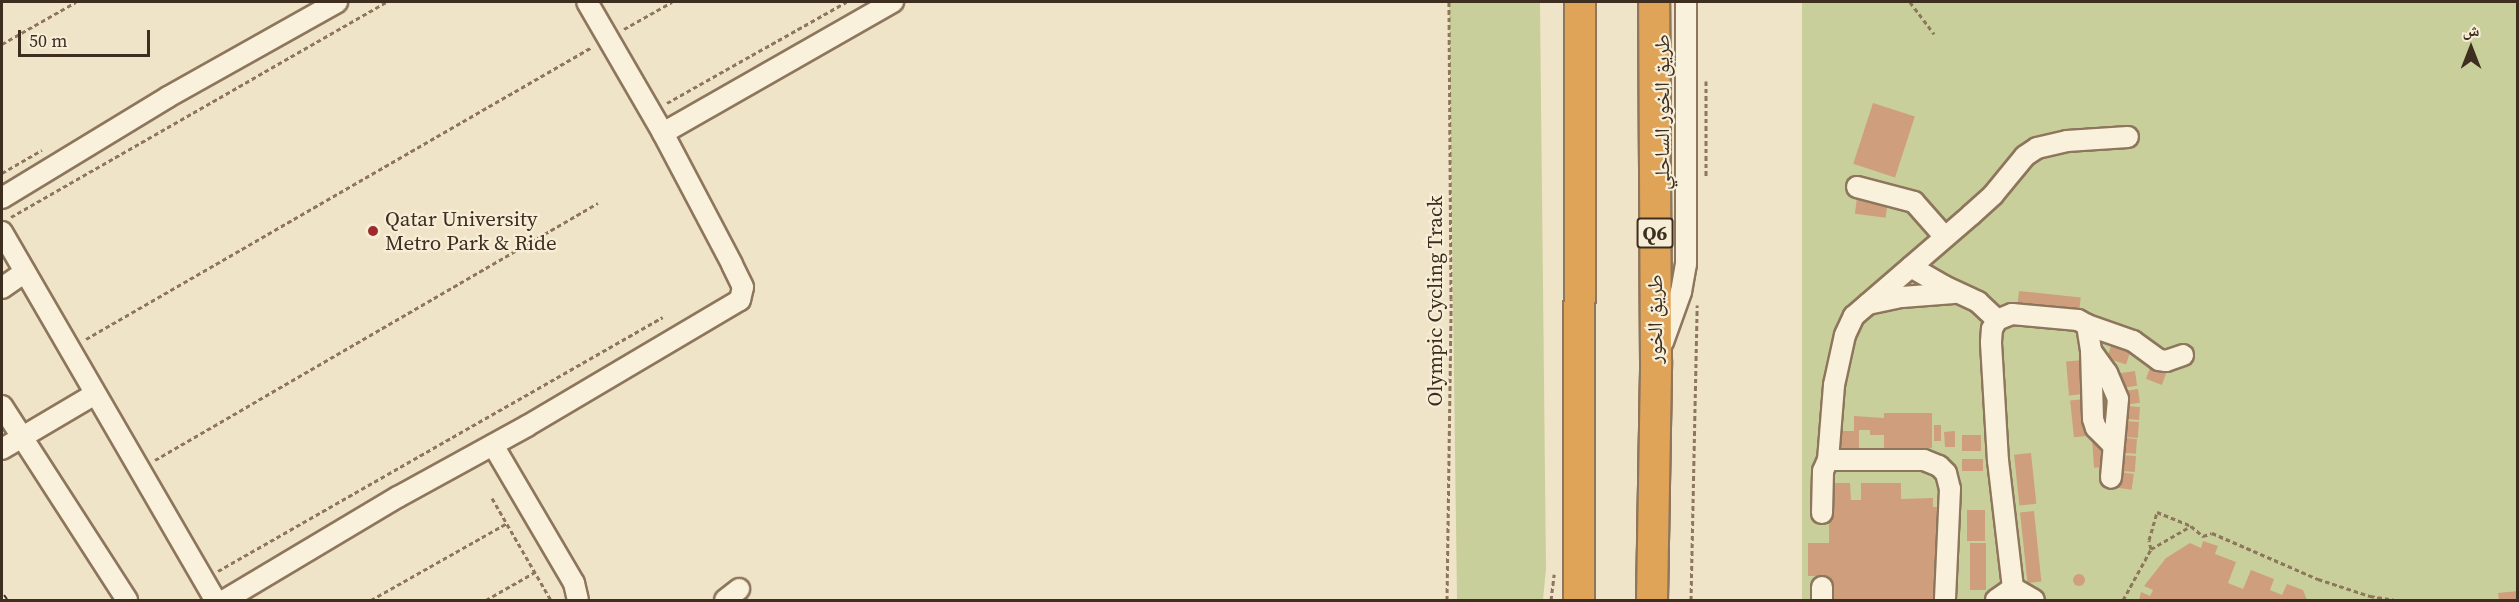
<!DOCTYPE html>
<html>
<head>
<meta charset="utf-8">
<style>
	body { margin:0 }
	#map { position:relative; width:2519px; height:602px; overflow:hidden; background:#f0e4c8; font-family:"Source Serif 4","Noto Naskh Arabic",serif }
	div>[style] { position:absolute }
	[style*='--x'] { left:calc(var(--x)*1px); top:calc(var(--y)*1px); width:calc(var(--w)*1px); rotate:calc(var(--a)*1deg) }
	.green>* { inset:0; background:#c9cf9b; transform-origin:0 0 }
	.building>* { inset:0; background:#cf9f7d; transform-origin:0 0 }
	.round { border-radius:50% }
	.path>* { height:3px; margin-top:-1.5px; transform-origin:0; background:repeating-linear-gradient(90deg,#8d765c 0 4.5px,transparent 0 7.5px) }
	.roads { filter:drop-shadow(2px 0 #8d765c) drop-shadow(-2px 0 #8d765c) drop-shadow(0 2px #8d765c) drop-shadow(0 -2px #8d765c) }
	.minor>* { height:20px; margin:-10px; padding:0 10px; transform-origin:10px; border-radius:10px; background:#faf1dc }
	.highway>* { height:30px; margin:-15px; padding:0 15px; transform-origin:15px; border-radius:15px; background:#e0a458 }
	.rail>* { height:7px; margin-top:-3.5px; transform-origin:0; background:repeating-linear-gradient(90deg,#f7eed8 0 14px,#3d2e20 0 28px); box-sizing:border-box; border-block:2px solid #3d2e20 }
	.dots>* { width:16px; height:16px; translate:-50% -50%; box-sizing:border-box; border:3px solid #f7eed8; border-radius:50% }
	span { translate:-50% -50%; white-space:nowrap; text-align:center; line-height:1.15; -webkit-text-stroke:4.5px #f7eed8; paint-order:stroke }
	.shield-label span { padding:2px 4px; background:#f7eed8; border:2px solid; border-radius:4px; -webkit-text-stroke-width:0 }
	.shield-label { font-size:20px; color:#3d2e20; font-weight:700 }
	.street-label { font-size:21px; color:#3d2e20 }
	.poi-label { font-size:21px; color:#3d2e20 }
	.left { translate:0 -50%; text-align:left }
	.frame { position:absolute; inset:0; border:3px solid #3d2e20; pointer-events:none }
	.north { position:absolute; left:2441px; top:18px; width:60px; height:60px; -webkit-text-stroke:4px #f7eed8; paint-order:stroke; rotate:0deg; font-size:16px; font-weight:700; line-height:24px; text-align:center; color:#3d2e20 }
	.north::after { content:''; display:block; margin:auto; width:21px; height:27px; background:#3d2e20; clip-path:polygon(50% 0,100% 100%,50% 72%,0 100%) }
	.scale { position:absolute; left:18px; top:30px; width:132px; height:27px; box-sizing:border-box; border:3px solid #3d2e20; border-top:0; padding-left:8px; font-size:18px; line-height:21px; white-space:nowrap; color:#3d2e20; -webkit-text-stroke:4px #f7eed8; paint-order:stroke }
</style>
</head>
<body>
<div id="map">
	<div class="green">
		<i style="clip-path:polygon(1449px 2px,1540px 2px,1546px 569px,1543px 600px,1457px 600px)"></i>
		<i style="left:1802px;top:2px;width:715px;height:598px"></i>
	</div>
	<div class="building">
		<i style="left:1873px;top:103px;width:44px;height:64px;rotate:18deg"></i>
		<i style="left:1857px;top:197px;width:31px;height:17px;rotate:7deg"></i>
		<i style="left:2019px;top:291px;width:62px;height:15px;rotate:6deg"></i>
		<i style="left:2112px;top:343px;width:20px;height:16px;rotate:18deg"></i>
		<i style="left:2084px;top:360px;width:34px;height:18px;rotate:85deg"></i>
		<i style="left:2152px;top:363px;width:17px;height:17px;rotate:21deg"></i>
		<i style="left:2135px;top:371px;width:15px;height:14px;rotate:82deg"></i>
		<i style="left:2138px;top:389px;width:14px;height:14px;rotate:82deg"></i>
		<i style="left:2085px;top:399px;width:37px;height:15px;rotate:84deg"></i>
		<i style="left:2127px;top:406px;width:13px;height:13px;rotate:4deg"></i>
		<i style="clip-path:polygon(1884px 413px,1932px 413px,1932px 448px,1884px 448px,1884px 435px,1870px 435px,1870px 430px,1859px 430px,1859px 449px,1841px 449px,1841px 431px,1854px 431px,1854px 416px,1884px 418px)"></i>
		<i style="left:2125px;top:421px;width:14px;height:16px;rotate:4deg"></i>
		<i style="left:1934px;top:425px;width:7px;height:16px"></i>
		<i style="clip-path:polygon(1955px 431px,1955px 447px,1945px 447px,1944px 432px)"></i>
		<i style="left:1962px;top:435px;width:19px;height:16px"></i>
		<i style="left:2102px;top:438px;width:29px;height:10px;rotate:86deg"></i>
		<i style="left:2124px;top:438px;width:13px;height:15px;rotate:4deg"></i>
		<i style="left:2031px;top:453px;width:51px;height:17px;rotate:84deg"></i>
		<i style="left:2122px;top:455px;width:14px;height:16px;rotate:4deg"></i>
		<i style="left:1962px;top:459px;width:21px;height:12px"></i>
		<i style="left:2120px;top:472px;width:14px;height:16px;rotate:8deg"></i>
		<i style="clip-path:polygon(1829px 483px,1850px 483px,1851px 500px,1861px 500px,1861px 483px,1901px 483px,1901px 499px,1933px 498px,1933px 507px,1939px 507px,1940px 587px,1934px 587px,1934px 600px,1830px 600px,1829px 576px,1808px 576px,1808px 543px,1829px 543px)"></i>
		<i style="left:1967px;top:510px;width:18px;height:31px"></i>
		<i style="left:2034px;top:511px;width:71px;height:14px;rotate:84deg"></i>
		<i style="clip-path:polygon(2203px 541px,2218px 546px,2215px 554px,2236px 562px,2228px 583px,2243px 589px,2251px 570px,2274px 579px,2270px 590px,2282px 595px,2287px 584px,2303px 590px,2307px 600px,2139px 600px,2141px 592px,2150px 596px,2153px 590px,2144px 586px,2166px 558px,2190px 543px,2201px 548px)"></i>
		<i style="left:1970px;top:543px;width:16px;height:47px"></i>
		<i class="round" style="left:2073px;top:574px;width:12px;height:12px"></i>
		<i style="clip-path:polygon(2518px 591px,2518px 600px,2499px 600px,2498px 593px)"></i>
	</div>
	<div class="path">
		<i style="--x:1910;--y:2;--w:40;--a:53"></i>
		<i style="--x:624;--y:29;--w:55;--a:-29.4"></i>
		<i style="--x:2;--y:44;--w:85;--a:-29.6"></i>
		<i style="--x:1706;--y:81;--w:95;--a:90"></i>
		<i style="--x:667;--y:103;--w:206;--a:-29.4"></i>
		<i style="--x:2;--y:173;--w:46;--a:-29.9"></i>
		<i style="--x:11;--y:217;--w:433;--a:-29.8"></i>
		<i style="--x:86;--y:339;--w:584;--a:-29.99"></i>
		<i style="--x:155;--y:460;--w:512;--a:-30.12"></i>
		<i style="--x:492;--y:498;--w:118;--a:60"></i>
		<i style="--x:2151;--y:549;--w:46;--a:-29.9"></i>
		<i style="--x:218;--y:571;--w:512;--a:-29.72"></i>
		<i style="--x:371;--y:600;--w:156;--a:-29.5"></i>
		<i style="--x:486;--y:600;--w:56;--a:-29.7"></i>
		<i style="--x:1447;--y:600;--w:301;--a:-89.2"></i>
		<i style="--x:1451;--y:299;--w:297;--a:-90.4"></i>
		<i style="--x:1551;--y:600;--w:26;--a:-83"></i>
		<i style="--x:1691;--y:600;--w:295;--a:-88.8"></i>
		<i style="--x:2123;--y:600;--w:58;--a:-61.2"></i>
		<i style="--x:2151;--y:549;--w:9;--a:-103"></i>
		<i style="--x:2149;--y:540;--w:29;--a:-74"></i>
		<i style="--x:2157;--y:512;--w:37;--a:22"></i>
		<i style="--x:2191;--y:526;--w:16;--a:40"></i>
		<i style="--x:2203;--y:536;--w:9;--a:-18"></i>
		<i style="--x:2212;--y:533;--w:8;--a:23"></i>
		<i style="--x:2219;--y:536;--w:108;--a:23.5"></i>
		<i style="--x:2318;--y:579;--w:55;--a:18.1"></i>
		<i style="--x:2370;--y:596;--w:24;--a:9"></i>
	</div>
	<div class="roads">
		<div class="minor">
			<i style="--x:663;--y:133;--w:265;--a:-29.7"></i>
			<i style="--x:1857;--y:187;--w:59;--a:14.7"></i>
			<i style="--x:1914;--y:202;--w:45;--a:48.6"></i>
			<i style="--x:2;--y:198;--w:194;--a:-31.3"></i>
			<i style="--x:168;--y:97;--w:194;--a:-29.3"></i>
			<i style="--x:2;--y:232;--w:425;--a:59.9"></i>
			<i style="--x:1911;--y:267;--w:38;--a:30"></i>
			<i style="--x:1944;--y:286;--w:38;--a:25"></i>
			<i style="--x:1978;--y:302;--w:26;--a:43"></i>
			<i style="--x:2;--y:288;--w:28;--a:-35"></i>
			<i style="--x:1868;--y:304;--w:35;--a:-12"></i>
			<i style="--x:1902;--y:297;--w:52;--a:-4.4"></i>
			<i style="--x:2087;--y:325;--w:49;--a:19.2"></i>
			<i style="--x:2133;--y:341;--w:32;--a:36"></i>
			<i style="--x:2159;--y:360;--w:7;--a:8"></i>
			<i style="--x:2166;--y:361;--w:18;--a:-19"></i>
			<i style="--x:1663;--y:342;--w:53;--a:-70.2"></i>
			<i style="--x:1681;--y:292;--w:28;--a:-80"></i>
			<i style="--x:1686;--y:264;--w:262;--a:-90"></i>
			<i style="--x:2091;--y:351;--w:27;--a:54"></i>
			<i style="--x:2107;--y:373;--w:28;--a:67"></i>
			<i style="--x:2118;--y:399;--w:79;--a:95.1"></i>
			<i style="--x:2;--y:406;--w:231;--a:57.2"></i>
			<i style="--x:493;--y:445;--w:160;--a:59.6"></i>
			<i style="--x:574;--y:583;--w:17;--a:77"></i>
			<i style="--x:2;--y:449;--w:108;--a:-30.6"></i>
			<i style="--x:1828;--y:460;--w:96;--a:0"></i>
			<i style="--x:1924;--y:460;--w:16;--a:22"></i>
			<i style="--x:1939;--y:466;--w:10;--a:45"></i>
			<i style="--x:1946;--y:473;--w:16;--a:76"></i>
			<i style="--x:1950;--y:489;--w:111;--a:92.6"></i>
			<i style="--x:1822;--y:513;--w:42;--a:-88.6"></i>
			<i style="--x:1823;--y:471;--w:12;--a:-66"></i>
			<i style="--x:1828;--y:460;--w:75;--a:-85.4"></i>
			<i style="--x:1834;--y:385;--w:51;--a:-77.6"></i>
			<i style="--x:1845;--y:335;--w:21;--a:-65"></i>
			<i style="--x:1854;--y:316;--w:155;--a:-40.8"></i>
			<i style="--x:1971;--y:215;--w:30;--a:-42"></i>
			<i style="--x:1993;--y:195;--w:50;--a:-50.6"></i>
			<i style="--x:2025;--y:156;--w:14;--a:-34"></i>
			<i style="--x:2037;--y:148;--w:31;--a:-13"></i>
			<i style="--x:2067;--y:141;--w:61;--a:-3.8"></i>
			<i style="--x:2013;--y:588;--w:128;--a:-96.7"></i>
			<i style="--x:1998;--y:461;--w:119;--a:-93.4"></i>
			<i style="--x:1991;--y:342;--w:13;--a:-86"></i>
			<i style="--x:1992;--y:329;--w:10;--a:-61"></i>
			<i style="--x:1997;--y:320;--w:16;--a:-22"></i>
			<i style="--x:2012;--y:314;--w:66;--a:5.2"></i>
			<i style="--x:2078;--y:320;--w:10;--a:29"></i>
			<i style="--x:2087;--y:325;--w:26;--a:81"></i>
			<i style="--x:2091;--y:351;--w:68;--a:88.3"></i>
			<i style="--x:2093;--y:419;--w:9;--a:72"></i>
			<i style="--x:2096;--y:428;--w:24;--a:45"></i>
			<i style="--x:2013;--y:588;--w:24;--a:30"></i>
			<i style="--x:225;--y:600;--w:201;--a:-30.8"></i>
			<i style="--x:398;--y:497;--w:147;--a:-28.8"></i>
			<i style="--x:527;--y:426;--w:247;--a:-30.6"></i>
			<i style="--x:740;--y:300;--w:13;--a:-77"></i>
			<i style="--x:743;--y:287;--w:25;--a:-116"></i>
			<i style="--x:732;--y:264;--w:148;--a:-117.8"></i>
			<i style="--x:663;--y:133;--w:151;--a:-120.1"></i>
			<i style="--x:725;--y:600;--w:18;--a:-38"></i>
			<i style="--x:1822;--y:600;--w:13;--a:-90"></i>
			<i style="--x:1996;--y:600;--w:21;--a:-35"></i>
		</div>
		<div class="highway">
			<i style="--x:1579;--y:600;--w:598;--a:-89.9"></i>
			<i style="--x:1652;--y:600;--w:239;--a:-89"></i>
			<i style="--x:1656;--y:361;--w:359;--a:-90.3"></i>
		</div>
	</div>
	<div class="rail">
		<i style="--x:2;--y:596;--w:5;--a:53"></i>
	</div>
	<div class="dots">
		<i style="left:373px;top:231px;background:#9e2a2b"></i>
	</div>
	<div class="shield-label">
		<span style="left:1655px;top:233px">Q6</span>
	</div>
	<div class="street-label">
		<span style="left:1662px;top:112px;rotate:-90deg">طريق الخور الساحلي</span>
		<span style="left:1435px;top:301px;rotate:-90deg">Olympic Cycling Track</span>
		<span style="left:1655px;top:319px;rotate:-90deg">طريق الخور</span>
	</div>
	<div class="poi-label">
		<span class="left" style="left:385px;top:231px">Qatar University<br>Metro Park &amp; Ride</span>
	</div>
	<div class="frame"></div>
	<div class="north">ش</div>
	<div class="scale">50 m</div>
</div>
</body>
</html>
